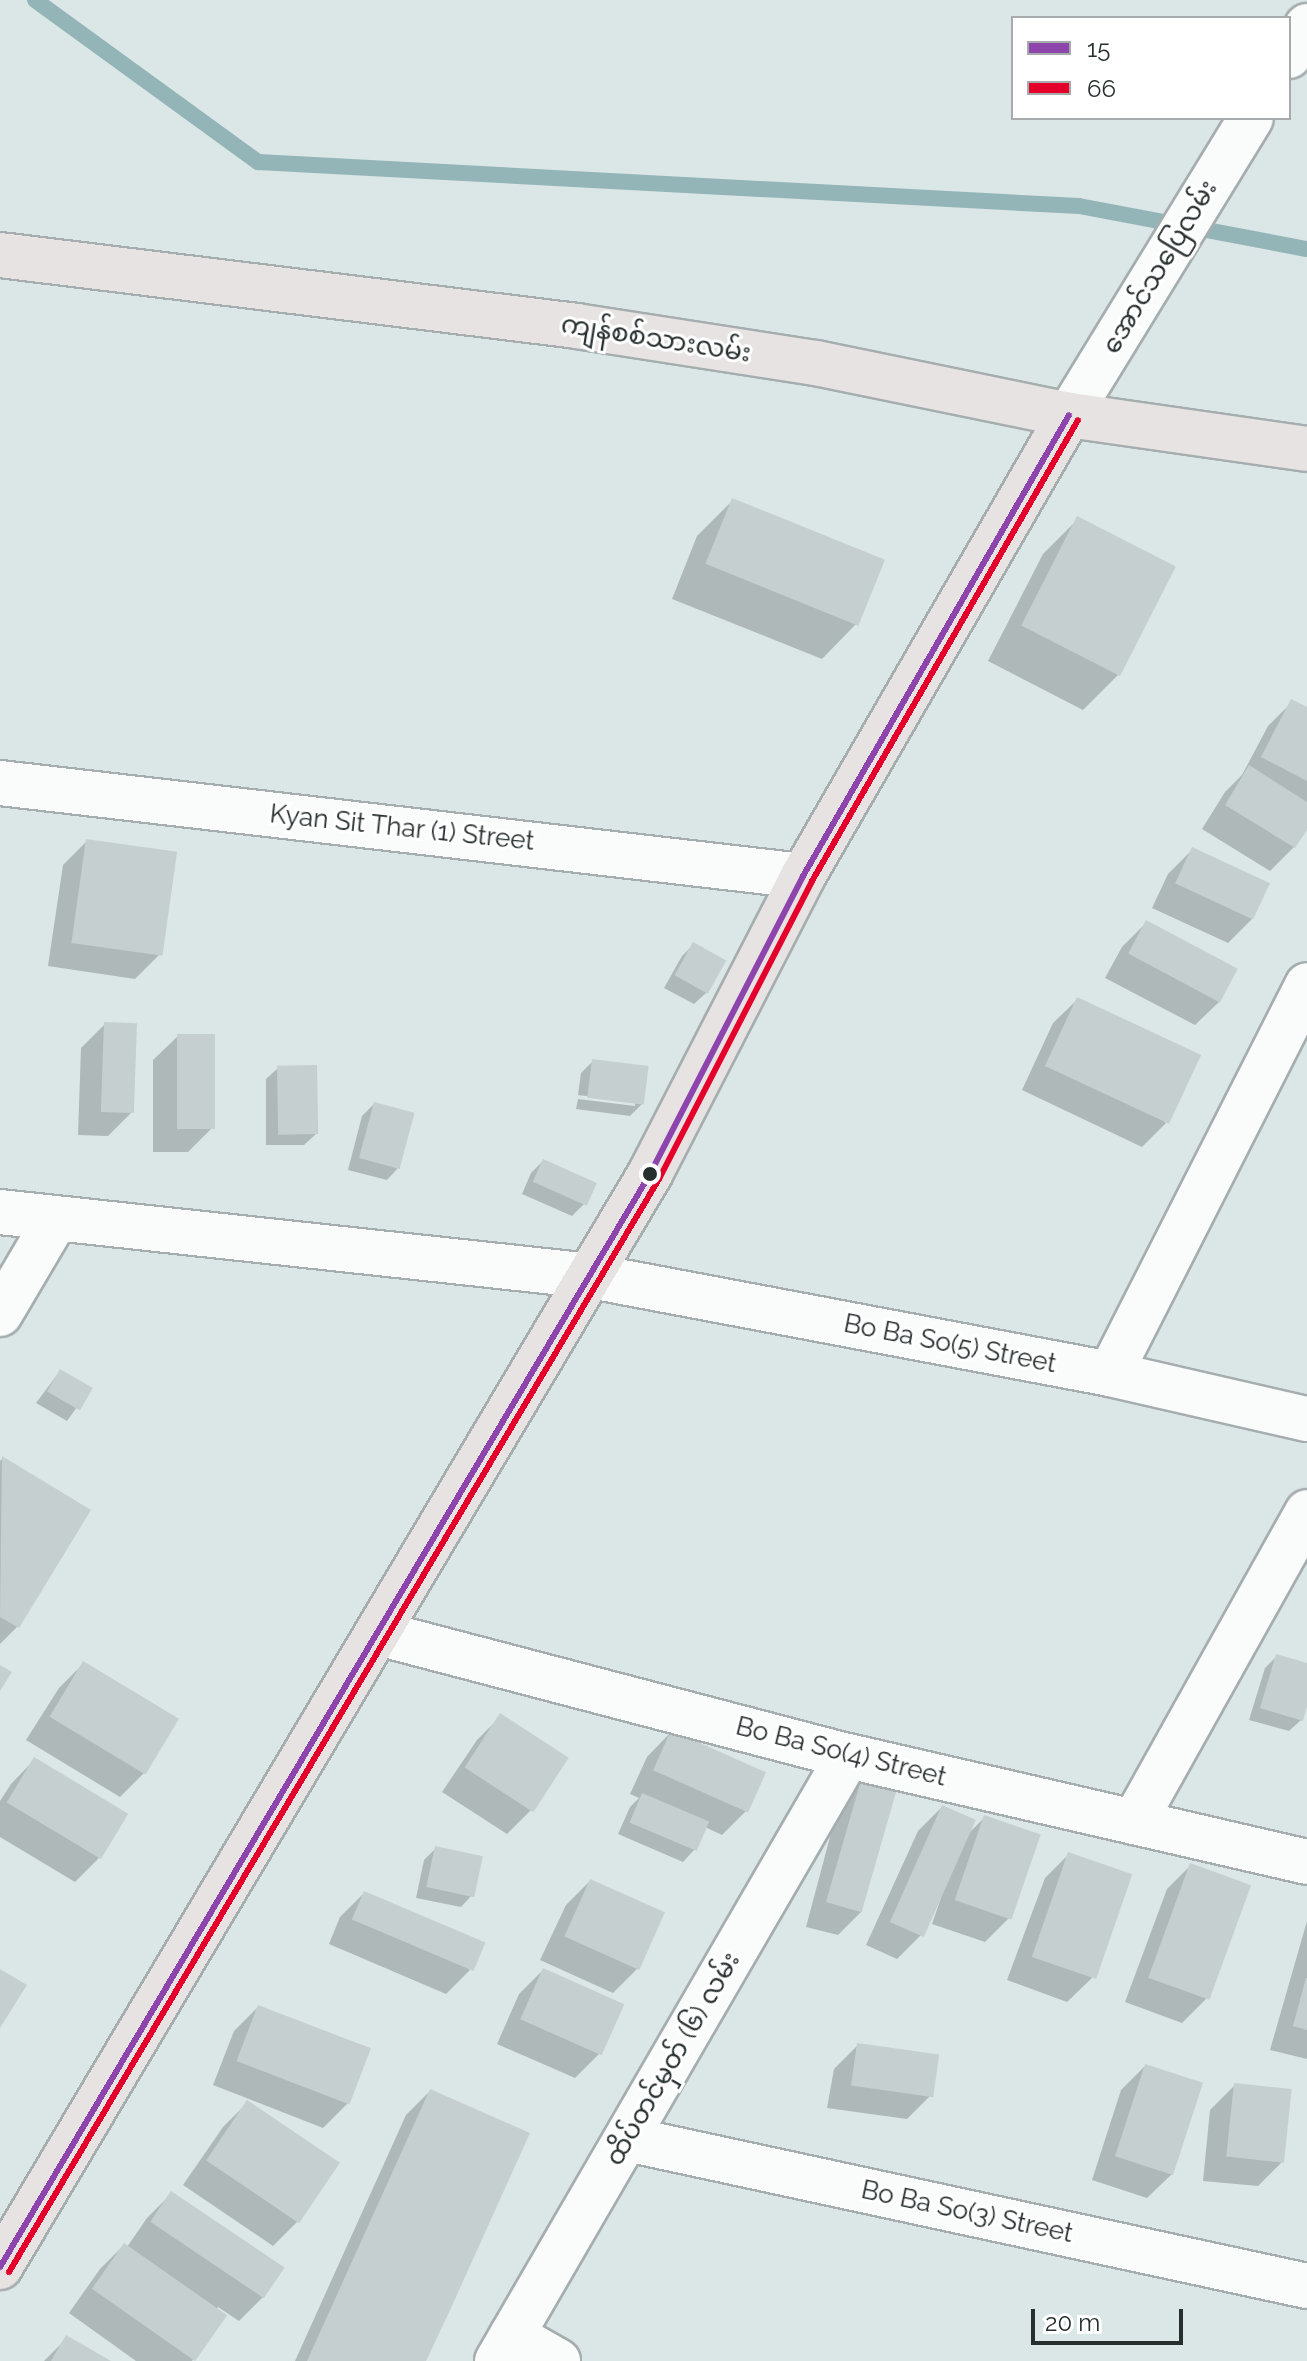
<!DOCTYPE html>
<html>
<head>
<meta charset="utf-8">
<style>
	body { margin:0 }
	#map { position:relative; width:1307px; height:2361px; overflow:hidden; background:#dbe6e7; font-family:Raleway,"Noto Sans Myanmar",sans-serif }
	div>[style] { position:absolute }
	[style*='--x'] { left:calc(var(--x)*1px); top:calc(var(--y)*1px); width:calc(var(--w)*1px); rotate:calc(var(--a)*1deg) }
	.shadow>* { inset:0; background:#0003 }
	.stream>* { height:16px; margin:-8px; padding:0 8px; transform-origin:8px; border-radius:8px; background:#94b5b7 }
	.building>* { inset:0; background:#c6cfd0; transform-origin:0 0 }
	.roads { filter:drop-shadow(2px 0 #a5adae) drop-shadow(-2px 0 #a5adae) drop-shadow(0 2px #a5adae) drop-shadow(0 -2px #a5adae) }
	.minor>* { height:44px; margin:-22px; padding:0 22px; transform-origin:22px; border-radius:22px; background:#fafbfb }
	.major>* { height:44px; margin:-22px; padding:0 22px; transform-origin:22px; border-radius:22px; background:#e8e3e3 }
	.bus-1>* { height:6px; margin:-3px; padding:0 3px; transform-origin:3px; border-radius:3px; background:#8e44ad }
	.bus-2>* { height:6px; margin:-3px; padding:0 3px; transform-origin:3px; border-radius:3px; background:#e4002b }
	.dots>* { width:22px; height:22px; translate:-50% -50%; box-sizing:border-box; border:4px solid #fff; border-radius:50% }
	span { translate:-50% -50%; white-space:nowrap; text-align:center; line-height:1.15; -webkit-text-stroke:6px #fff; paint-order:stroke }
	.street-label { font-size:26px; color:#262e2e }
	.legend { position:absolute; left:1011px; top:16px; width:280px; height:104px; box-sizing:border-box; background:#fff; border:2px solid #a8abab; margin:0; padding:10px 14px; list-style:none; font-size:24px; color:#262e2e }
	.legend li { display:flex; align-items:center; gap:16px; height:40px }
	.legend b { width:40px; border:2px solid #a8abab }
	.scale { position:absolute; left:1031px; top:2309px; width:152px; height:36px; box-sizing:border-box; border:4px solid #262e2e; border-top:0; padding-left:10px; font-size:24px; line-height:28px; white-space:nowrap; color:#262e2e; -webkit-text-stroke:6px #fff; paint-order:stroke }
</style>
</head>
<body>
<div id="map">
	<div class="shadow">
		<i style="clip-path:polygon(732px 501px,856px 624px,822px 659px,672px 599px,697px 536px)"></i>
		<i style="clip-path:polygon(1078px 519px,1118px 675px,1083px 710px,988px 661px,1043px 554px)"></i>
		<i style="clip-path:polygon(1292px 702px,1307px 710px,1307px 826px,1294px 847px,1270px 871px,1202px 829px,1225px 792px,1242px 775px,1268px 726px)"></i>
		<i style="clip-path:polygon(87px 841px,159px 955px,135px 979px,48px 966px,63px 865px)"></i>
		<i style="clip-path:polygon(1192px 850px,1252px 919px,1228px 943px,1152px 908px,1168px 874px)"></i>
		<i style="clip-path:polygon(1146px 923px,1220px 1001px,1195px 1025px,1105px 978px,1122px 947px)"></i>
		<i style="clip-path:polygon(694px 944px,706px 993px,694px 1004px,664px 988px,682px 956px)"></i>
		<i style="clip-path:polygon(1078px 999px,1166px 1123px,1142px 1147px,1022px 1090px,1053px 1023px)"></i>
		<i style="clip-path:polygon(105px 1024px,132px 1112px,108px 1136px,78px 1135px,81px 1048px)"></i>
		<i style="clip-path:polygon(178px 1036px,212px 1128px,188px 1152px,153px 1152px,153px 1060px)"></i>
		<i style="clip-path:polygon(593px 1061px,642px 1104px,630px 1116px,576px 1109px,578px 1099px,635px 1106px,635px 1102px,578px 1095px,581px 1073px)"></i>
		<i style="clip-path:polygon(278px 1068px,316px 1134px,304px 1145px,266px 1145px,266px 1079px)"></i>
		<i style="clip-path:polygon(374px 1104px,398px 1168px,387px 1180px,348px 1170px,362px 1116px)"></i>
		<i style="clip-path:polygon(543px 1161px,584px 1204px,572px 1216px,522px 1194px,531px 1173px)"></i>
		<i style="clip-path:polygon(60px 1371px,90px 1389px,67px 1421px,36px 1403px)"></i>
		<i style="clip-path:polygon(2px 1459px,17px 1627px,0 1644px,0 1461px)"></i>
		<i style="clip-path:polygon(1277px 1656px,1307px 1665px,1307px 1699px,1301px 1720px,1289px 1731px,1249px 1720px,1265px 1668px)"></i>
		<i style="clip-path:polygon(83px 1664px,144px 1773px,120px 1797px,26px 1740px,59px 1688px)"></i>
		<i style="clip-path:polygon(501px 1716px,531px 1810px,507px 1834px,442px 1792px,477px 1740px)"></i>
		<i style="clip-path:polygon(671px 1732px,746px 1811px,722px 1835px,705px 1827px,694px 1850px,683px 1862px,618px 1834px,630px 1807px,639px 1798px,630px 1794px,647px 1757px)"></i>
		<i style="clip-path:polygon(35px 1759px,99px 1858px,75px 1882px,0 1837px,0 1801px,11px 1784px)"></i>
		<i style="clip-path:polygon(862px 1782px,862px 1911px,838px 1935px,806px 1927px,838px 1807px)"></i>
		<i style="clip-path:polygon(942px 1807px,967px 1835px,985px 1817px,1009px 1918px,985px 1942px,932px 1924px,941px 1898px,938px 1897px,921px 1935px,897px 1959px,866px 1945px,918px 1831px)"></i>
		<i style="clip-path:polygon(436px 1848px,472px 1895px,461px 1907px,416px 1898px,424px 1860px)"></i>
		<i style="clip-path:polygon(1069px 1854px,1092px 1978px,1067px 2002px,1007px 1980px,1045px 1878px)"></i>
		<i style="clip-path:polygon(1191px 1865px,1206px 1999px,1182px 2023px,1125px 2002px,1167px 1889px)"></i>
		<i style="clip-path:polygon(590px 1881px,638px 1968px,613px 1993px,540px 1960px,566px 1905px)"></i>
		<i style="clip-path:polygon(364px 1893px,470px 1970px,446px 1994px,329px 1944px,340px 1917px)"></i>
		<i style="clip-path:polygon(1307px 1921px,1307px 2059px,1270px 2050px)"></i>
		<i style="clip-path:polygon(543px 1970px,599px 2054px,575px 2078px,497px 2044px,519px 1994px)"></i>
		<i style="clip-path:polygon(258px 2007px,368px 2050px,347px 2104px,323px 2128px,213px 2085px,234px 2031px)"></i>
		<i style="clip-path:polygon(858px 2045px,931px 2095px,907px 2119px,827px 2108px,834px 2069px)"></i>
		<i style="clip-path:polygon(1145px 2066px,1172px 2174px,1147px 2198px,1092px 2180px,1121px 2090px)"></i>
		<i style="clip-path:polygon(1234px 2086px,1282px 2162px,1258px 2186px,1203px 2181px,1210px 2110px)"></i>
		<i style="clip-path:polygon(430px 2091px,425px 2361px,295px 2361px,406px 2115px)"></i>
		<i style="clip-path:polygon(247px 2103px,337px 2163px,297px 2222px,273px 2246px,183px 2185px,223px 2127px)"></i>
		<i style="clip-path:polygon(171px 2194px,282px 2268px,263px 2297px,239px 2321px,218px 2307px,216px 2310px,224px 2316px,192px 2361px,136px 2361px,69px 2313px,100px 2269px,124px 2245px,127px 2247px,147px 2218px)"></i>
		<i style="clip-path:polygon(67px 2338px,107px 2361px,44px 2361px)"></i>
	</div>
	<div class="stream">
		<i style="--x:35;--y:0;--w:276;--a:36"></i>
		<i style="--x:258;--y:162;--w:822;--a:3.07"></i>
		<i style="--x:1079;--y:206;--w:232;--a:10.7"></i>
	</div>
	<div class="building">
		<i style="left:732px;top:498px;width:165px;height:71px;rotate:22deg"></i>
		<i style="left:1077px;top:516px;width:111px;height:123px;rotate:27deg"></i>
		<i style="clip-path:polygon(1291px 699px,1307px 707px,1307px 781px,1261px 757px)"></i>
		<i style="clip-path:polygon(1249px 765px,1307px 802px,1307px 830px,1295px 848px,1225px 805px)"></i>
		<i style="left:86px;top:839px;width:92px;height:105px;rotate:8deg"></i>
		<i style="left:1192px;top:847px;width:86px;height:40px;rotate:25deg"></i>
		<i style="left:1146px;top:920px;width:104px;height:38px;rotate:28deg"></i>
		<i style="left:693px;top:942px;width:38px;height:38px;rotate:29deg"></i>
		<i style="left:1077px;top:997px;width:137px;height:76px;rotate:25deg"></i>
		<i style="left:104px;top:1022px;width:33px;height:90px;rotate:2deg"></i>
		<i style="left:177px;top:1034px;width:38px;height:95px"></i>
		<i style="left:592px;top:1059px;width:57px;height:39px;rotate:7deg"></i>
		<i style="left:317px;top:1065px;width:69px;height:40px;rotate:89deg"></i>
		<i style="left:374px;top:1102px;width:42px;height:58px;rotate:15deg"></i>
		<i style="left:543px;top:1159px;width:59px;height:25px;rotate:24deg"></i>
		<i style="left:60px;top:1369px;width:38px;height:26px;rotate:30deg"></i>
		<i style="clip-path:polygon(2px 1456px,91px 1510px,19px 1628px,0 1617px)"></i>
		<i style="clip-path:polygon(1276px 1654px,1307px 1663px,1307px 1706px,1303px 1721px,1260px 1708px)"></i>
		<i style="left:83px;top:1661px;width:112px;height:65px;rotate:31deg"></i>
		<i style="clip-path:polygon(0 1665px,12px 1672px,0 1691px)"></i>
		<i style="left:500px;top:1713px;width:82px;height:65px;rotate:33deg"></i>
		<i style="left:671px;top:1730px;width:104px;height:44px;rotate:24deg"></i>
		<i style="left:34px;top:1757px;width:110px;height:53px;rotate:31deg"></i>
		<i style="left:861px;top:1780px;width:37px;height:127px;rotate:16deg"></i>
		<i style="left:642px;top:1793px;width:73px;height:32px;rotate:23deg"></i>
		<i style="left:942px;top:1805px;width:37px;height:128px;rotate:24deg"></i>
		<i style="left:984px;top:1815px;width:60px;height:90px;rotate:19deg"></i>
		<i style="left:435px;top:1846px;width:49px;height:42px;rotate:12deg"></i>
		<i style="left:1068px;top:1852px;width:68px;height:111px;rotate:19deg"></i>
		<i style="left:1190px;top:1863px;width:65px;height:122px;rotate:20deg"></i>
		<i style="left:590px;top:1879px;width:82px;height:63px;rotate:24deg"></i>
		<i style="left:364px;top:1891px;width:132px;height:31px;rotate:23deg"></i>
		<i style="left:543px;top:1968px;width:89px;height:56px;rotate:24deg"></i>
		<i style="clip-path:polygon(0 1969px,27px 1985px,0 2028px)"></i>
		<i style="clip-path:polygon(1306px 1978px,1307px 1978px,1307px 2030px,1293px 2026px)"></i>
		<i style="left:258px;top:2005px;width:121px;height:60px;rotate:21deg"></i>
		<i style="left:857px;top:2043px;width:83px;height:43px;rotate:8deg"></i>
		<i style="left:1145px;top:2064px;width:61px;height:97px;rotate:18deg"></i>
		<i style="left:1234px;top:2083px;width:58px;height:74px;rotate:6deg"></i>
		<i style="clip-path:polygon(430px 2089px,530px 2133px,451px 2308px,426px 2361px,307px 2361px)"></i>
		<i style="left:247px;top:2100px;width:112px;height:73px;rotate:34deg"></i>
		<i style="left:171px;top:2191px;width:137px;height:37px;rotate:34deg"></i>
		<i style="left:124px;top:2243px;width:126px;height:56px;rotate:35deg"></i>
		<i style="clip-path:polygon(66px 2335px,111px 2361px,51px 2361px)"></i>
	</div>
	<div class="roads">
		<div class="minor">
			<i style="--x:1289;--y:56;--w:35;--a:-59"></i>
			<i style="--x:1069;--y:415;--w:348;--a:-58.5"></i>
			<i style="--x:0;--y:783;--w:808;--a:6.61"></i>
			<i style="--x:0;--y:1212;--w:594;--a:6.18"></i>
			<i style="--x:591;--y:1276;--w:528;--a:10.69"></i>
			<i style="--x:1110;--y:1374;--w:202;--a:12.9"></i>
			<i style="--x:0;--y:1314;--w:110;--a:-59.5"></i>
			<i style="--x:1110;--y:1374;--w:436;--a:-63.1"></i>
			<i style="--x:378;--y:1633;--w:486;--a:14.7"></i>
			<i style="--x:848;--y:1756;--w:471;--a:13"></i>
			<i style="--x:1134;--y:1822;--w:355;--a:-60.8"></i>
			<i style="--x:627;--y:2139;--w:696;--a:12.2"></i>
			<i style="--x:512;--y:2335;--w:53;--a:29.5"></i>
			<i style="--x:497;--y:2361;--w:699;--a:-59.88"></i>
		</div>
		<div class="major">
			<i style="--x:0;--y:255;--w:581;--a:7.01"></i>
			<i style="--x:577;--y:326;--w:242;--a:8.8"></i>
			<i style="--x:816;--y:363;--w:258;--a:11.6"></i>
			<i style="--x:1069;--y:415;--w:240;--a:8.1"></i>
			<i style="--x:0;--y:2267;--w:1272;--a:-59.26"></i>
			<i style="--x:650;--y:1174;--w:335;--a:-62.8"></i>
			<i style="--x:803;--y:876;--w:532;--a:-60.01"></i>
		</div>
	</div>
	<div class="bus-1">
		<i style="--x:0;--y:2267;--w:1272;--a:-59.26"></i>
		<i style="--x:650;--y:1174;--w:335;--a:-62.8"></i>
		<i style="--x:803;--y:876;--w:532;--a:-60.01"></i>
	</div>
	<div class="bus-2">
		<i style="--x:9;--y:2272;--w:1272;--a:-59.26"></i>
		<i style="--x:659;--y:1179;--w:335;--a:-62.8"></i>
		<i style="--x:812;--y:881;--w:532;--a:-60.01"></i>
	</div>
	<div class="dots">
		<i style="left:650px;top:1174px;background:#262e2e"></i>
	</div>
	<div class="street-label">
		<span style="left:1160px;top:267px;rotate:-59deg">အောင်သပြေလမ်း</span>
		<span style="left:656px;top:339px;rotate:9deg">ကျန်စစ်သားလမ်း</span>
		<span style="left:402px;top:828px;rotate:6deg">Kyan Sit Thar (1) Street</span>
		<span style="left:950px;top:1344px;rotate:11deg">Bo Ba So(5) Street</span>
		<span style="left:841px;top:1752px;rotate:14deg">Bo Ba So(4) Street</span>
		<span style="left:673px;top:2059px;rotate:-60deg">ထိပ်တင်မှတ် (၆) လမ်း</span>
		<span style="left:967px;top:2212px;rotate:12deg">Bo Ba So(3) Street</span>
	</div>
	<ul class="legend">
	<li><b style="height:10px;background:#8e44ad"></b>15</li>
	<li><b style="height:10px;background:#e4002b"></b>66</li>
	</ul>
	<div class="scale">20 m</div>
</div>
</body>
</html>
